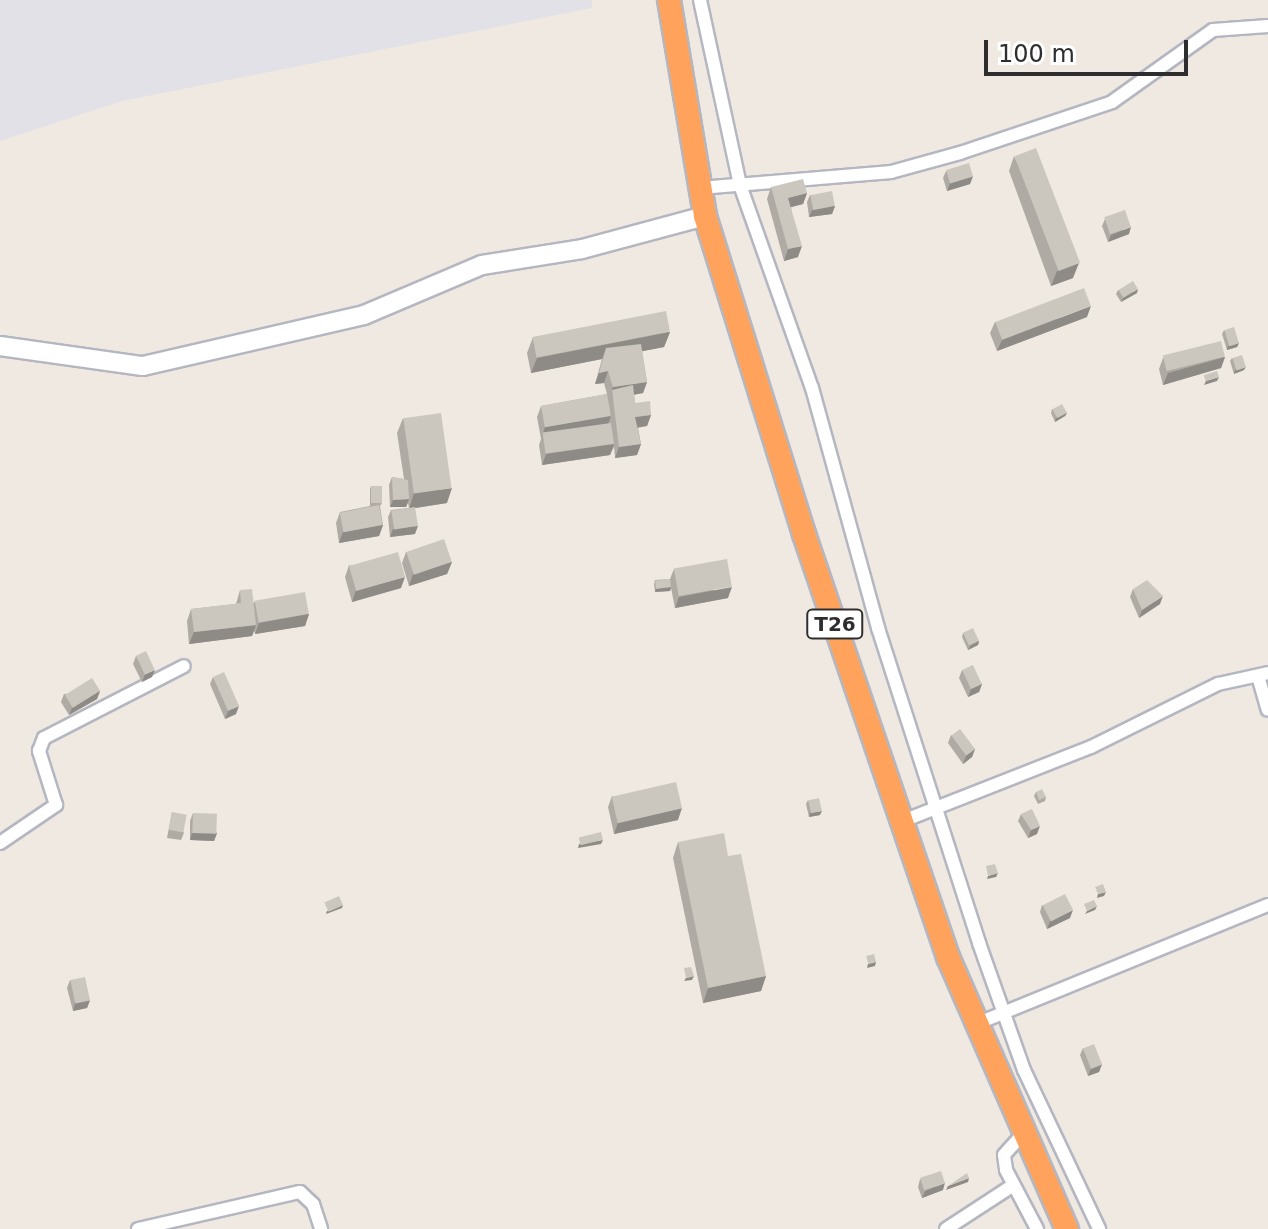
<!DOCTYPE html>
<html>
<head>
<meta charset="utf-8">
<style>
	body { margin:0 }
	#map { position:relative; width:1268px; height:1229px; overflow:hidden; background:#efe9e1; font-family:"DejaVu Sans",sans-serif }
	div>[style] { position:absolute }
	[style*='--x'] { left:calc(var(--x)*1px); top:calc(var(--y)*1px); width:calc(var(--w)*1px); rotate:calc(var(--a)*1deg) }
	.industrial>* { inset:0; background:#e3e1e8 }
	.roads { filter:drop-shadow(2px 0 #b4b7c1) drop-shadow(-2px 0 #b4b7c1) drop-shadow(0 2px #b4b7c1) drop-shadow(0 -2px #b4b7c1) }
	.street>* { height:12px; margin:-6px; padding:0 6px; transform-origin:6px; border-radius:6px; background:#fff }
	.secondary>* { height:18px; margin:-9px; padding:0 9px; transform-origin:9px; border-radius:9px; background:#fff }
	.highway>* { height:22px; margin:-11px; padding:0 11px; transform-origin:11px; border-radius:11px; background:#ffa35c }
	.wall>* { inset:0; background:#afaba4 }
	.shaded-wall>* { inset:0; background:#8e8b86 }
	.building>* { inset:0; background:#cbc7bf; transform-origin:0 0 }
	span { translate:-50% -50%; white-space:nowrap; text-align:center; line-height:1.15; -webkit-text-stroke:6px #fff; paint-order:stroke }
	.shield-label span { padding:2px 6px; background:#fff; border:2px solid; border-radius:6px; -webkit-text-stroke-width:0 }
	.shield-label { font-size:20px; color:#2e2e2e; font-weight:700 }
	.scale { position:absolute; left:984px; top:40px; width:204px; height:36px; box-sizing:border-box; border:4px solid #2e2e2e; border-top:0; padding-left:10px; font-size:24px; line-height:28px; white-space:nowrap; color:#2e2e2e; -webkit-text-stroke:6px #fff; paint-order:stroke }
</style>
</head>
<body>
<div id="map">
	<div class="industrial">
		<i style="clip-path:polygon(0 0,592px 0,592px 8px,122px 101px,0 141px)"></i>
	</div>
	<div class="roads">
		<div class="street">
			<i style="--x:700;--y:0;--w:189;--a:77.8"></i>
			<i style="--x:740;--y:185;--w:215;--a:70.5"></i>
			<i style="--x:812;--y:388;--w:249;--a:74.6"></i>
			<i style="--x:878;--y:628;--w:331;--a:72.2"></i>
			<i style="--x:979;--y:943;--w:135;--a:70.5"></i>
			<i style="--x:1024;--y:1070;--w:176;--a:64.7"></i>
			<i style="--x:700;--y:188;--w:192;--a:-4.8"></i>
			<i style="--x:891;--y:172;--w:72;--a:-15.4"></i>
			<i style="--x:960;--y:153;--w:160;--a:-18.5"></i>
			<i style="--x:1112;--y:102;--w:124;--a:-35.5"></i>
			<i style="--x:1213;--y:30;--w:55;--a:-4.2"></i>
			<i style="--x:1258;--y:676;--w:35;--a:74"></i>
			<i style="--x:903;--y:821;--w:202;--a:-21.5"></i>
			<i style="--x:1091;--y:747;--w:142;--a:-26.4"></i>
			<i style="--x:1218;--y:684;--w:51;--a:-12.4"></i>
			<i style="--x:0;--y:843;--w:68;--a:-34.2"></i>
			<i style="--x:56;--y:805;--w:57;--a:-107.5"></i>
			<i style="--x:39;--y:751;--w:14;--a:-69"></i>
			<i style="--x:44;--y:738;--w:157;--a:-27.2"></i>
			<i style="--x:976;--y:1024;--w:315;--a:-22.2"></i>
			<i style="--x:1021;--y:1136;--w:25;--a:132"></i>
			<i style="--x:1004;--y:1155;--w:15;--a:82"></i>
			<i style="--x:1006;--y:1170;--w:67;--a:62.3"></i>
			<i style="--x:138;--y:1229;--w:166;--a:-12.9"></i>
			<i style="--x:300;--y:1192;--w:18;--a:43"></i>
			<i style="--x:313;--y:1204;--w:26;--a:72"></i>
			<i style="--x:946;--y:1229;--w:79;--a:-33.1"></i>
		</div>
		<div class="secondary">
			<i style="--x:0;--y:346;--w:144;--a:8"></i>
			<i style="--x:143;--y:366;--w:227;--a:-13"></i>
			<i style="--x:364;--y:315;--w:128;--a:-23"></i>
			<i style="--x:482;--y:265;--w:101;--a:-9.1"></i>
			<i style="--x:582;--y:249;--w:127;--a:-15"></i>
		</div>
		<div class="highway">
			<i style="--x:669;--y:0;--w:219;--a:80.5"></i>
			<i style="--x:705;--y:216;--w:333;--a:72.7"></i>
			<i style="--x:804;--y:534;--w:447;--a:71.2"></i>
			<i style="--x:948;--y:957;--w:297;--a:66.4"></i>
		</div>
	</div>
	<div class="wall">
		<i style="clip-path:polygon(1014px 156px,1073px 278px,1051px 286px,1009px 171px)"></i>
		<i style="clip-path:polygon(946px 171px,973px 176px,970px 184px,947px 191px,943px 178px)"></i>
		<i style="clip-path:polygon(771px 187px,807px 193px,803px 204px,791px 207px,798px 257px,784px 261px,767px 199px)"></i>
		<i style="clip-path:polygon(810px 195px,835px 206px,832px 214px,809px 217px,807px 202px)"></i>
		<i style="clip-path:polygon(1105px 219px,1129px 234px,1108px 242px,1102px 226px)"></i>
		<i style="clip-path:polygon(1118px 290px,1137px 293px,1121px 302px,1116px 294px)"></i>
		<i style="clip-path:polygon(1087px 317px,997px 351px,990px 333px,995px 322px)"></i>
		<i style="clip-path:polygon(1224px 330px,1239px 343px,1237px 347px,1227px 350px,1222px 334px)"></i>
		<i style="clip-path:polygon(670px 332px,664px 347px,642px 351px,647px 382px,643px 393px,634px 395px,635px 403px,651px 415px,647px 426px,638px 428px,641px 444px,637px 455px,615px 458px,614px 447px,610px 455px,542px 465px,539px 445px,541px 439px,537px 417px,541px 406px,607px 394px,604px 383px,595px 384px,602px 359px,531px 373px,527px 353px,533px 337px)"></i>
		<i style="clip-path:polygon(1225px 357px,1221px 368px,1163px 385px,1159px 369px,1163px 358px)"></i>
		<i style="clip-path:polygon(1232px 358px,1244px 370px,1234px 374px,1230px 361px)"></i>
		<i style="clip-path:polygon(1052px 409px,1067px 413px,1065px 416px,1055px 422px,1051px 413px)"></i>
		<i style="clip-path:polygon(403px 418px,447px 503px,415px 508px,415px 534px,390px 537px,388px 517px,391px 510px,409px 508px,408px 503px,406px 507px,390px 507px,389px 485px,392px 477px,404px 479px,397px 433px)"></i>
		<i style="clip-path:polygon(371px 486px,382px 503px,380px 506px,383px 525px,379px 536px,339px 543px,336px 523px,340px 512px,370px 506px,370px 489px)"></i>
		<i style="clip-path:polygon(406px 552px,452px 562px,447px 574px,409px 586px,402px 563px)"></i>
		<i style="clip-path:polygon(349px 565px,401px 588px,352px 602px,345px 577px)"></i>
		<i style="clip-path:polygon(674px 569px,728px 598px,675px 608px,671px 588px,670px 591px,655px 592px,654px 584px,655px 580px,670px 579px)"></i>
		<i style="clip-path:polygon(1133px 589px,1160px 604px,1139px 618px,1130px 597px)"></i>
		<i style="clip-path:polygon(240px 590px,254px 603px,255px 601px,309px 614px,305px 626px,255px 634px,254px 631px,252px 636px,189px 644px,187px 621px,191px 609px,236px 604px)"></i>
		<i style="clip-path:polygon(963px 633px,979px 641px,978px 645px,968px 650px,962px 637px)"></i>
		<i style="clip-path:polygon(136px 656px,152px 677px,142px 682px,133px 664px)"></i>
		<i style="clip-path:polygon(962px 670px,982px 684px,979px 692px,968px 697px,959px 678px)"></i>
		<i style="clip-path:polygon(213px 677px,236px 714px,225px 719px,210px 684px)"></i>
		<i style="clip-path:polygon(100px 691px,97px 699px,69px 715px,61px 702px,64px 694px)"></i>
		<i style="clip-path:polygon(951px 735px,975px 749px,972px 757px,963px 764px,948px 743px)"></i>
		<i style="clip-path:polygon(1036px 792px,1046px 797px,1045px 801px,1038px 804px,1034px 796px)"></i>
		<i style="clip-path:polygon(612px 796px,678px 820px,614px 834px,608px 807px)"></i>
		<i style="clip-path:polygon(808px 800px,820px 815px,809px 817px,806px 804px)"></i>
		<i style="clip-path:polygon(172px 812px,184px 833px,181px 840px,167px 838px)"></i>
		<i style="clip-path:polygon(193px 813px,217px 833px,214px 841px,190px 840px,190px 821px)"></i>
		<i style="clip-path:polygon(1021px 814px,1037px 834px,1028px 838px,1018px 821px)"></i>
		<i style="clip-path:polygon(678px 842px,766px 976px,761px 991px,703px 1003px,673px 858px)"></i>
		<i style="clip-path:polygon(1042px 905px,1070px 918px,1047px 929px,1040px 912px)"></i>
		<i style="clip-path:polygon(70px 980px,90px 1000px,87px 1008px,73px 1011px,67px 988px)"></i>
		<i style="clip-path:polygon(1083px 1048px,1102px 1064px,1099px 1072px,1088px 1076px,1080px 1055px)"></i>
		<i style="clip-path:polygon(920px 1179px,943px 1190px,922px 1198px,918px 1187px)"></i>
	</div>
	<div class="shaded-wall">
		<i style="clip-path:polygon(973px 176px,970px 184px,947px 191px,950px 183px)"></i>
		<i style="clip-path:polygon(807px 193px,803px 204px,784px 209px,788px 198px)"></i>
		<i style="clip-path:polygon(835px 206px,832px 214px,809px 217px,812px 210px)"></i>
		<i style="clip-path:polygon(1131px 227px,1129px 234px,1108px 242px,1111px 235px)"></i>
		<i style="clip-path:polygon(802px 246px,798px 257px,784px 261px,788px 249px)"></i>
		<i style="clip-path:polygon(1079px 263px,1073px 278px,1051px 286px,1057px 271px)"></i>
		<i style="clip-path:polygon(1138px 289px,1137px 293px,1121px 302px,1123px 298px)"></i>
		<i style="clip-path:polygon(1091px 306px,1087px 317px,997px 351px,1002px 340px)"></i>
		<i style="clip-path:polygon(670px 332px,664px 347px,603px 359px,606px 348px,602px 359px,531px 373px,537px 358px)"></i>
		<i style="clip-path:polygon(1239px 343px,1237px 347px,1227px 350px,1228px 346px)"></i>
		<i style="clip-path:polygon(1225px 357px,1221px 368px,1163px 385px,1168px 373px)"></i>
		<i style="clip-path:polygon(1246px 367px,1244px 370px,1234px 374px,1235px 370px)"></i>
		<i style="clip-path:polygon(608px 371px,604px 383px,595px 384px,599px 373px)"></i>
		<i style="clip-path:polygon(1219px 377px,1217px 381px,1204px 385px,1206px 381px)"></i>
		<i style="clip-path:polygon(647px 382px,643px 393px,613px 398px,612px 390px,609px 398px,613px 387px)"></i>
		<i style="clip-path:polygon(1067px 413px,1065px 416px,1055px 422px,1056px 418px)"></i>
		<i style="clip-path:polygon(651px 415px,647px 426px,631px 428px,635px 417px)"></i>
		<i style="clip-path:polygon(611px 416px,607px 427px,543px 434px,541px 439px,545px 427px)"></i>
		<i style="clip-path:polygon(614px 444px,610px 455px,542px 465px,546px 454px)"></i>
		<i style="clip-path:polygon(641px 444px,637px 455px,615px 458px,619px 447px)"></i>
		<i style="clip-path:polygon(452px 488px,447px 503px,409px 509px,414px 493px)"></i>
		<i style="clip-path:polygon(409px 499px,406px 507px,390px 507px,393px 500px)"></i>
		<i style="clip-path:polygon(383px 525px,379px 536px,339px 543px,343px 532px)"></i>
		<i style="clip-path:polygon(418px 526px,415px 534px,390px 537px,393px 529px)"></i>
		<i style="clip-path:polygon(452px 562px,447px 574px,409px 586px,413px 574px)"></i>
		<i style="clip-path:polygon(405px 577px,401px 588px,352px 602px,356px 590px)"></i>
		<i style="clip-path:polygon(671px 587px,670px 591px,655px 592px,656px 589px)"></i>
		<i style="clip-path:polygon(732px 587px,728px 598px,675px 608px,679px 597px)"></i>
		<i style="clip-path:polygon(1163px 596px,1160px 604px,1139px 618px,1142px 610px)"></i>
		<i style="clip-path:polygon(309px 614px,305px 626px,255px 634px,259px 623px)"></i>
		<i style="clip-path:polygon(256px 625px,252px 636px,189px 644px,194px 632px)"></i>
		<i style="clip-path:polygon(979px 641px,978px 645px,968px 650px,970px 646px)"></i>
		<i style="clip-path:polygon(155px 670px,152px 677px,142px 682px,145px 674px)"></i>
		<i style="clip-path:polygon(982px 684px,979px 692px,968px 697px,971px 689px)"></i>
		<i style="clip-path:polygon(100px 691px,97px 699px,69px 715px,72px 708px)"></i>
		<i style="clip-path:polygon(239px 706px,236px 714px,225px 719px,228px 711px)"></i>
		<i style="clip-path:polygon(975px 749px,972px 757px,963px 764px,966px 756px)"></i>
		<i style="clip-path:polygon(682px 808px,678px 820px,614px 834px,618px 822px)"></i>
		<i style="clip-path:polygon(822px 811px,820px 815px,809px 817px,810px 813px)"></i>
		<i style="clip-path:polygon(1040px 826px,1037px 834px,1028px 838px,1031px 830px)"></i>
		<i style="clip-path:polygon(192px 833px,217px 833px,214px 841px,190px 840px)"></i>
		<i style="clip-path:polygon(603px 840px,601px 844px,578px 848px,579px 844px)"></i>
		<i style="clip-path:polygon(998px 873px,996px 877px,987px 879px,988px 876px)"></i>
		<i style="clip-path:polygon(1106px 892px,1104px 896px,1097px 898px,1098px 894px)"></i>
		<i style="clip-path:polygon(343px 905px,342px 908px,326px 914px,327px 911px)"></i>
		<i style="clip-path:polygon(1097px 906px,1095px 910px,1085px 914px,1087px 911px)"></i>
		<i style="clip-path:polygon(1073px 910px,1070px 918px,1047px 929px,1050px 921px)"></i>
		<i style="clip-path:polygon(876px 962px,875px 966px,867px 968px,868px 964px)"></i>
		<i style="clip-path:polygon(694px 976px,692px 980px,684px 981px,686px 978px)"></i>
		<i style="clip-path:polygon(766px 976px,761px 991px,703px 1003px,708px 988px)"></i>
		<i style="clip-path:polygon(90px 1000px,87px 1008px,73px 1011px,75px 1003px)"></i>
		<i style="clip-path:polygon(1102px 1064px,1099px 1072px,1088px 1076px,1091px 1068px)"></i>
		<i style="clip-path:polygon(969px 1178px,968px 1182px,946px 1190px,948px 1186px)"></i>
		<i style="clip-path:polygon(945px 1183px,943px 1190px,922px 1198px,925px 1191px)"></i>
	</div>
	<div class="building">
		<i style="left:1036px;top:148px;width:123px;height:23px;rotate:69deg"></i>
		<i style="left:969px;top:163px;width:14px;height:24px;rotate:73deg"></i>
		<i style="clip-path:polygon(803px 179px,807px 193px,788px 198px,802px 246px,788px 249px,771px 187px)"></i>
		<i style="left:832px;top:191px;width:15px;height:22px;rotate:79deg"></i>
		<i style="left:1125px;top:210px;width:18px;height:22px;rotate:71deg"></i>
		<i style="left:1133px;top:281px;width:9px;height:17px;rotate:58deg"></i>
		<i style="left:1084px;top:288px;width:19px;height:95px;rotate:69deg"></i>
		<i style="left:666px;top:311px;width:21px;height:136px;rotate:79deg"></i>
		<i style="left:1234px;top:327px;width:17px;height:10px;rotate:73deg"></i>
		<i style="left:1221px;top:341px;width:16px;height:60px;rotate:76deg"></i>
		<i style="clip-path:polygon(641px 344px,647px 382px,613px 387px,608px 371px,599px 373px,606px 348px)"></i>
		<i style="left:1242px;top:355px;width:13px;height:10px;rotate:72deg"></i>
		<i style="left:1217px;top:371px;width:6px;height:14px;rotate:72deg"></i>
		<i style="clip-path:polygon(633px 385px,635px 403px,650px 401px,651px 415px,635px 417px,641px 444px,619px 447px,612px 390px)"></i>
		<i style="left:607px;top:394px;width:22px;height:67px;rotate:80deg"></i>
		<i style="left:1062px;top:404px;width:10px;height:11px;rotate:61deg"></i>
		<i style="left:441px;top:413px;width:76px;height:38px;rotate:82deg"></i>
		<i style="left:611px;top:423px;width:21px;height:69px;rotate:82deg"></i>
		<i style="clip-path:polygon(392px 477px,408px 480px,409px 499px,393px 500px)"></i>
		<i style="left:371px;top:486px;width:11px;height:17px"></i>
		<i style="left:379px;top:505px;width:20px;height:40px;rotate:79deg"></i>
		<i style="left:415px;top:507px;width:19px;height:24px;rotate:81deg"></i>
		<i style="left:444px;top:539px;width:24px;height:40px;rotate:71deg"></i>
		<i style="left:398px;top:552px;width:26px;height:51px;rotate:74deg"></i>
		<i style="left:727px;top:559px;width:28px;height:54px;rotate:80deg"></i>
		<i style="left:670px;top:579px;width:8px;height:15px;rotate:83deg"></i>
		<i style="clip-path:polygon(1147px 580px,1163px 596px,1142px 610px,1133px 589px)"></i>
		<i style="clip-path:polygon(252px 589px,256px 625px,194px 632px,191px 609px,241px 603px,240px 590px)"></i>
		<i style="left:305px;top:592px;width:22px;height:51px;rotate:80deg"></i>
		<i style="left:973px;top:628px;width:14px;height:11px;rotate:65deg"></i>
		<i style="left:146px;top:651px;width:21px;height:11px;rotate:65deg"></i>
		<i style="left:973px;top:665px;width:21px;height:12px;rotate:65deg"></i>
		<i style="left:224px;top:672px;width:37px;height:12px;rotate:66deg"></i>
		<i style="left:92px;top:678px;width:15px;height:32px;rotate:58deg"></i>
		<i style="left:960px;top:729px;width:25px;height:11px;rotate:53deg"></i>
		<i style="left:676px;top:782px;width:27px;height:66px;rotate:77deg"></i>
		<i style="clip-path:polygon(1042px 789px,1046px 797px,1039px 800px,1036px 792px)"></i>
		<i style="left:819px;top:798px;width:13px;height:11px;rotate:77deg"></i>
		<i style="clip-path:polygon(1032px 809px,1040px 826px,1031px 830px,1021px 814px)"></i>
		<i style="left:172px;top:812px;width:15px;height:18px;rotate:11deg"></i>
		<i style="left:193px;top:813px;width:24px;height:20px;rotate:2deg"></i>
		<i style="left:601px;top:832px;width:8px;height:23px;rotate:76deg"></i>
		<i style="clip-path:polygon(724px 833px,728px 856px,741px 854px,766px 976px,708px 988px,678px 842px)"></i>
		<i style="clip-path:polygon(995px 864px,998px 873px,988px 876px,986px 866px)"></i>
		<i style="clip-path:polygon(1103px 884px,1106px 892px,1098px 894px,1095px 887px)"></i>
		<i style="left:1065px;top:894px;width:18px;height:25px;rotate:63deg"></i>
		<i style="left:339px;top:896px;width:10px;height:16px;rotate:66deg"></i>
		<i style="clip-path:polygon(1094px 900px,1097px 906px,1087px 911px,1084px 904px)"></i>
		<i style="left:874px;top:954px;width:8px;height:8px;rotate:76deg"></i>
		<i style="clip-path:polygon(691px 967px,694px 976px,686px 978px,684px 968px)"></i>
		<i style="left:85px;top:977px;width:24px;height:15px;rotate:78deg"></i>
		<i style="left:1094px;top:1044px;width:22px;height:12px;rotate:68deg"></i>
		<i style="left:941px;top:1171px;width:13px;height:22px;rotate:72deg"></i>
		<i style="clip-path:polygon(967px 1173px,969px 1178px,948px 1186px)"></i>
	</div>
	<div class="shield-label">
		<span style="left:835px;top:624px">T26</span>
	</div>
	<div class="scale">100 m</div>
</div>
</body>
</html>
